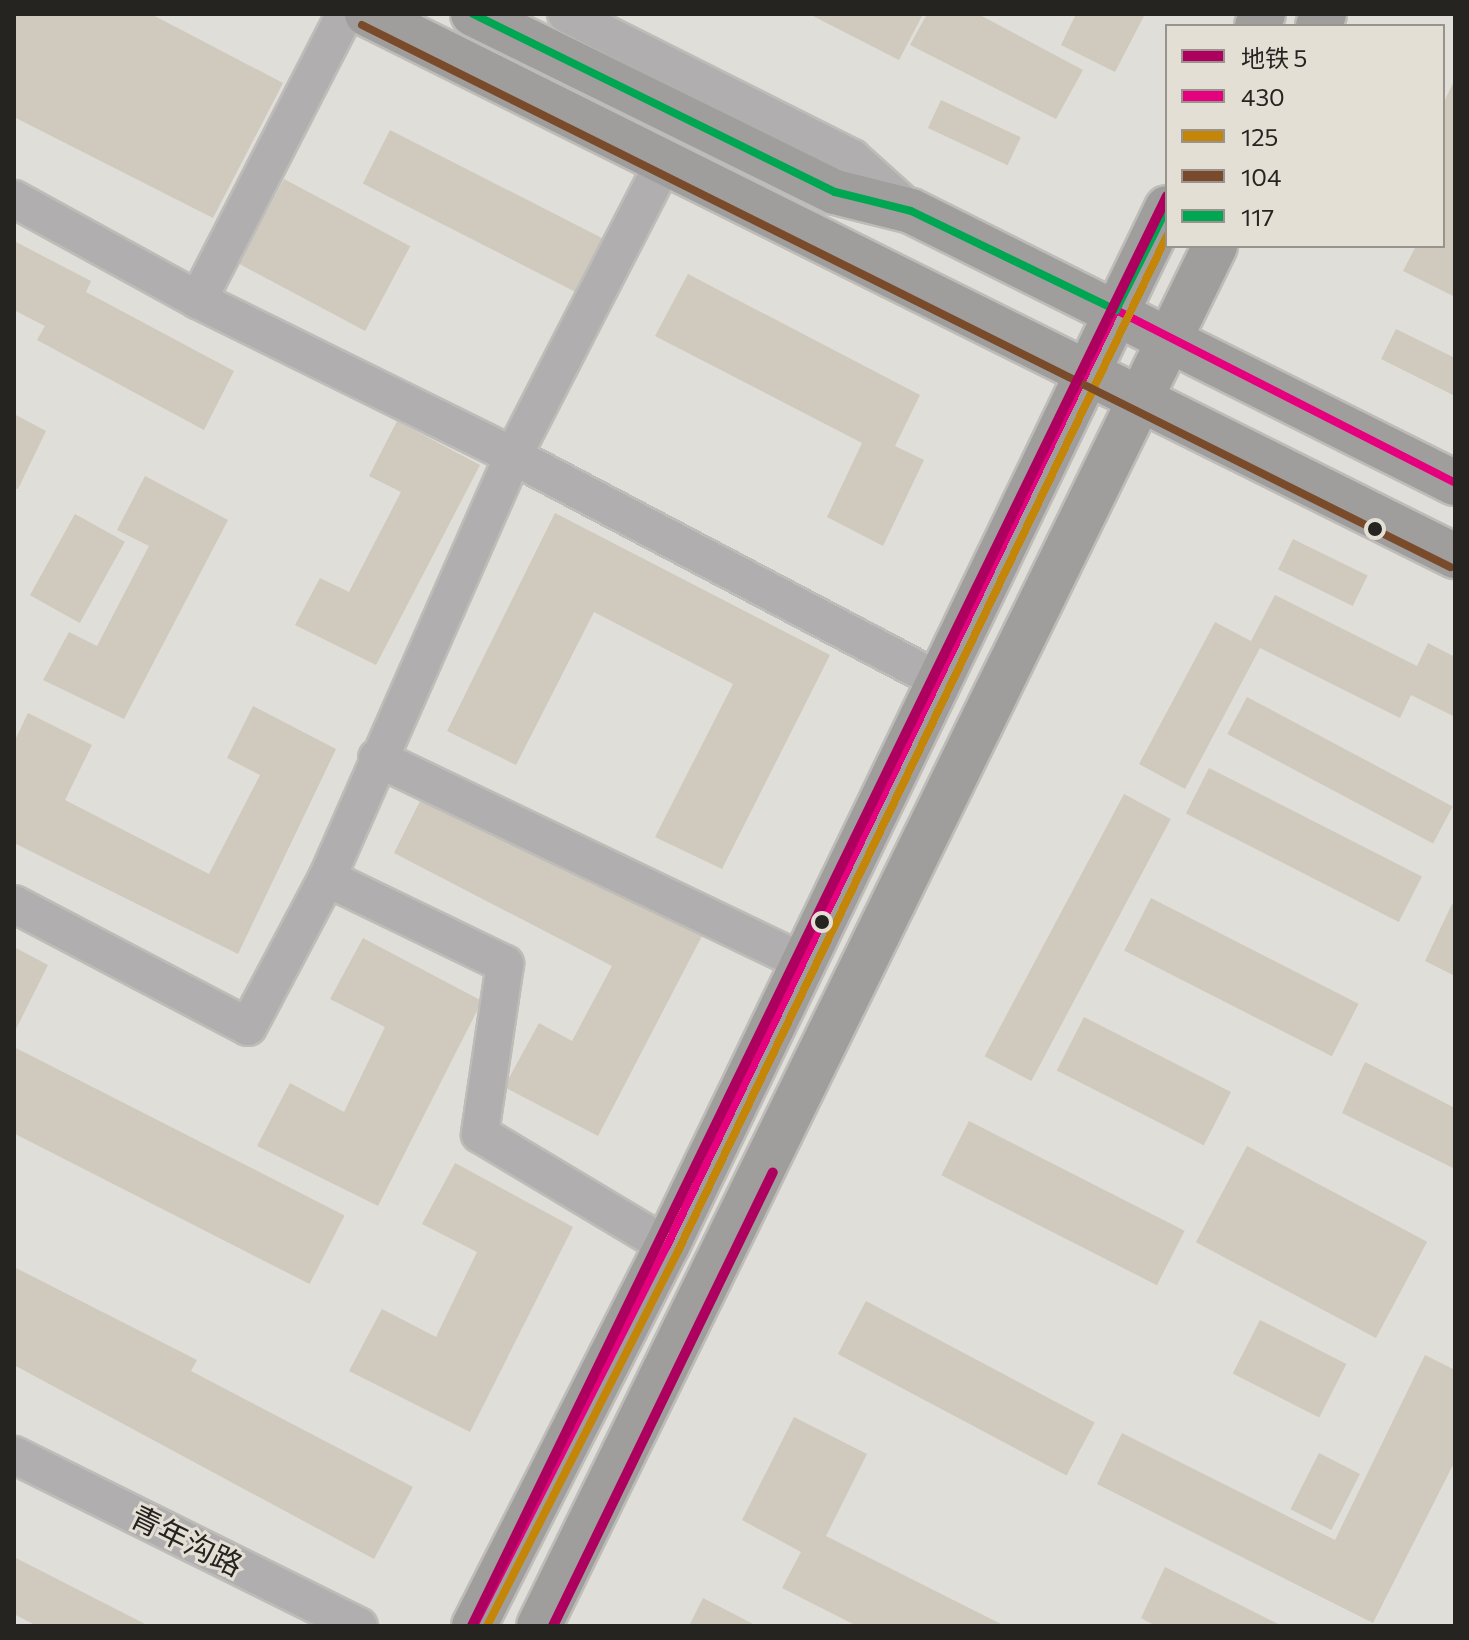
<!DOCTYPE html>
<html>
<head>
<meta charset="utf-8">
<style>
	body { margin:0 }
	#map { position:relative; width:1469px; height:1640px; overflow:hidden; background:#e0ded8; font-family:Commissioner,"Noto Sans SC",sans-serif }
	div>[style] { position:absolute }
	[style*='--x'] { left:calc(var(--x)*1px); top:calc(var(--y)*1px); width:calc(var(--w)*1px); rotate:calc(var(--a)*1deg) }
	.building>* { inset:0; background:#d0c9bd; transform-origin:0 0 }
	.roads { filter:drop-shadow(2px 0 #bebcb8) drop-shadow(-2px 0 #bebcb8) drop-shadow(0 2px #bebcb8) drop-shadow(0 -2px #bebcb8) }
	.minor>* { height:36px; margin:-18px; padding:0 18px; transform-origin:18px; border-radius:18px; background:#b0aeae }
	.major>* { height:44px; margin:-22px; padding:0 22px; transform-origin:22px; border-radius:22px; background:#a09e9d }
	.bus-1>* { height:8px; margin:-4px; padding:0 4px; transform-origin:4px; border-radius:4px; background:#e5007d }
	.bus-2>* { height:8px; margin:-4px; padding:0 4px; transform-origin:4px; border-radius:4px; background:#c38608 }
	.bus-3>* { height:8px; margin:-4px; padding:0 4px; transform-origin:4px; border-radius:4px; background:#7a4b2a }
	.bus-4>* { height:8px; margin:-4px; padding:0 4px; transform-origin:4px; border-radius:4px; background:#00a651 }
	.metro-1>* { height:10px; margin:-5px; padding:0 5px; transform-origin:5px; border-radius:5px; background:#ae005f }
	.dots>* { width:22px; height:22px; translate:-50% -50%; box-sizing:border-box; border:4px solid #e4dfd5; border-radius:50% }
	span { translate:-50% -50%; white-space:nowrap; text-align:center; line-height:1.15; -webkit-text-stroke:6px #e4dfd5; paint-order:stroke }
	.street-label { font-size:30px; color:#262420 }
	.frame { position:absolute; inset:0; border:16px solid #262420; pointer-events:none }
	.legend { position:absolute; left:1165px; top:24px; width:280px; height:224px; box-sizing:border-box; background:#e4dfd5; border:2px solid #98948d; margin:0; padding:10px 14px; list-style:none; font-size:24px; color:#262420 }
	.legend li { display:flex; align-items:center; gap:16px; height:40px }
	.legend b { width:40px; border:2px solid #98948d }
</style>
</head>
<body>
<div id="map">
	<div class="building">
		<i style="clip-path:polygon(14px 14px,151px 14px,283px 83px,213px 218px,14px 117px)"></i>
		<i style="clip-path:polygon(809px 14px,923px 14px,899px 60px)"></i>
		<i style="clip-path:polygon(927px 14px,978px 14px,1083px 70px,1056px 119px,910px 45px)"></i>
		<i style="clip-path:polygon(1076px 14px,1145px 14px,1115px 72px,1061px 45px)"></i>
		<i style="clip-path:polygon(1455px 79px,1455px 297px,1403px 271px,1416px 246px,1443px 246px,1443px 104px)"></i>
		<i style="left:941px;top:100px;width:88px;height:31px;rotate:25deg"></i>
		<i style="left:390px;top:130px;width:246px;height:60px;rotate:27deg"></i>
		<i style="left:284px;top:179px;width:143px;height:96px;rotate:28deg"></i>
		<i style="clip-path:polygon(14px 241px,91px 281px,86px 292px,234px 371px,204px 430px,37px 340px,45px 326px,14px 310px)"></i>
		<i style="clip-path:polygon(688px 274px,920px 395px,895px 446px,924px 460px,883px 546px,827px 517px,862px 443px,655px 336px)"></i>
		<i style="clip-path:polygon(1396px 329px,1455px 358px,1455px 396px,1381px 359px)"></i>
		<i style="clip-path:polygon(14px 414px,46px 431px,18px 489px,14px 488px)"></i>
		<i style="clip-path:polygon(397px 421px,480px 465px,376px 665px,295px 625px,320px 578px,349px 592px,401px 492px,369px 476px)"></i>
		<i style="clip-path:polygon(145px 476px,228px 520px,124px 719px,43px 680px,69px 632px,97px 646px,149px 546px,117px 530px)"></i>
		<i style="clip-path:polygon(555px 513px,830px 655px,722px 869px,655px 837px,733px 684px,594px 612px,516px 765px,447px 731px)"></i>
		<i style="left:75px;top:514px;width:57px;height:93px;rotate:29deg"></i>
		<i style="left:1293px;top:539px;width:83px;height:34px;rotate:26deg"></i>
		<i style="clip-path:polygon(1275px 595px,1417px 666px,1428px 643px,1455px 657px,1455px 717px,1411px 695px,1400px 718px,1260px 648px,1185px 789px,1139px 764px,1215px 622px,1251px 641px)"></i>
		<i style="left:1247px;top:697px;width:233px;height:42px;rotate:28deg"></i>
		<i style="clip-path:polygon(253px 706px,336px 749px,238px 954px,14px 843px,14px 742px,28px 713px,92px 745px,65px 800px,209px 874px,260px 775px,227px 758px)"></i>
		<i style="left:1209px;top:768px;width:239px;height:51px;rotate:27deg"></i>
		<i style="left:1124px;top:794px;width:53px;height:297px;rotate:28deg"></i>
		<i style="clip-path:polygon(423px 795px,702px 936px,598px 1136px,504px 1087px,539px 1023px,572px 1041px,612px 966px,394px 853px)"></i>
		<i style="left:1151px;top:898px;width:233px;height:59px;rotate:27deg"></i>
		<i style="clip-path:polygon(1452px 904px,1455px 905px,1455px 976px,1425px 961px)"></i>
		<i style="clip-path:polygon(363px 938px,482px 1001px,378px 1206px,257px 1146px,290px 1083px,344px 1112px,385px 1027px,330px 999px)"></i>
		<i style="clip-path:polygon(14px 947px,48px 965px,14px 1033px)"></i>
		<i style="left:1084px;top:1017px;width:165px;height:60px;rotate:27deg"></i>
		<i style="left:14px;top:1047px;width:371px;height:77px;rotate:27deg"></i>
		<i style="clip-path:polygon(1365px 1062px,1455px 1108px,1455px 1169px,1342px 1113px)"></i>
		<i style="left:969px;top:1121px;width:242px;height:61px;rotate:27deg"></i>
		<i style="left:1247px;top:1146px;width:204px;height:109px;rotate:28deg"></i>
		<i style="clip-path:polygon(455px 1163px,573px 1227px,470px 1432px,349px 1371px,382px 1309px,436px 1337px,477px 1252px,422px 1224px)"></i>
		<i style="clip-path:polygon(14px 1267px,197px 1360px,191px 1371px,413px 1487px,374px 1559px,14px 1365px)"></i>
		<i style="left:866px;top:1301px;width:259px;height:60px;rotate:28deg"></i>
		<i style="left:1260px;top:1320px;width:97px;height:60px;rotate:27deg"></i>
		<i style="clip-path:polygon(1425px 1355px,1455px 1370px,1455px 1461px,1373px 1623px,1097px 1484px,1122px 1433px,1335px 1540px)"></i>
		<i style="clip-path:polygon(794px 1417px,867px 1454px,826px 1536px,1005px 1626px,857px 1626px,782px 1588px,801px 1552px,742px 1520px)"></i>
		<i style="left:1319px;top:1453px;width:46px;height:63px;rotate:27deg"></i>
		<i style="clip-path:polygon(14px 1557px,149px 1626px,37px 1626px,14px 1614px)"></i>
		<i style="clip-path:polygon(1165px 1567px,1282px 1626px,1156px 1626px,1141px 1618px)"></i>
		<i style="clip-path:polygon(703px 1598px,757px 1626px,689px 1626px)"></i>
	</div>
	<div class="roads">
		<div class="minor">
			<i style="--x:566;--y:14;--w:320;--a:26.7"></i>
			<i style="--x:852;--y:158;--w:79;--a:41.9"></i>
			<i style="--x:14;--y:199;--w:210;--a:28.8"></i>
			<i style="--x:198;--y:300;--w:352;--a:26.3"></i>
			<i style="--x:513;--y:456;--w:480;--a:27.8"></i>
			<i style="--x:198;--y:300;--w:322;--a:-62.8"></i>
			<i style="--x:377;--y:758;--w:469;--a:25.6"></i>
			<i style="--x:327;--y:878;--w:198;--a:25.8"></i>
			<i style="--x:505;--y:964;--w:172;--a:98.4"></i>
			<i style="--x:480;--y:1134;--w:218;--a:30.9"></i>
			<i style="--x:14;--y:904;--w:264;--a:27.7"></i>
			<i style="--x:248;--y:1027;--w:169;--a:-62.1"></i>
			<i style="--x:327;--y:878;--w:461;--a:-66.2"></i>
			<i style="--x:513;--y:456;--w:331;--a:-62.8"></i>
			<i style="--x:14;--y:1455;--w:385;--a:26.4"></i>
		</div>
		<div class="major">
			<i style="--x:367;--y:14;--w:1216;--a:26.48"></i>
			<i style="--x:473;--y:14;--w:403;--a:26.2"></i>
			<i style="--x:835;--y:192;--w:78;--a:14"></i>
			<i style="--x:911;--y:211;--w:608;--a:26.57"></i>
			<i style="--x:1257;--y:26;--w:13;--a:-63"></i>
			<i style="--x:1318;--y:26;--w:13;--a:-63"></i>
			<i style="--x:474;--y:1626;--w:426;--a:-63.1"></i>
			<i style="--x:667;--y:1246;--w:1152;--a:-64.28"></i>
			<i style="--x:539;--y:1626;--w:1537;--a:-63.9"></i>
		</div>
	</div>
	<div class="bus-1">
		<i style="--x:474;--y:1626;--w:426;--a:-63.1"></i>
		<i style="--x:667;--y:1246;--w:1038;--a:-64.37"></i>
		<i style="--x:1116;--y:310;--w:381;--a:27"></i>
	</div>
	<div class="bus-2">
		<i style="--x:487;--y:1626;--w:421;--a:-63"></i>
		<i style="--x:678;--y:1251;--w:1127;--a:-64.28"></i>
	</div>
	<div class="bus-3">
		<i style="--x:362;--y:25;--w:1216;--a:26.48"></i>
	</div>
	<div class="bus-4">
		<i style="--x:473;--y:14;--w:403;--a:26.2"></i>
		<i style="--x:835;--y:192;--w:78;--a:14"></i>
		<i style="--x:911;--y:211;--w:228;--a:25.8"></i>
		<i style="--x:1116;--y:310;--w:114;--a:-63.4"></i>
	</div>
	<div class="metro-1">
		<i style="--x:472;--y:1626;--w:1590;--a:-64.08"></i>
		<i style="--x:553;--y:1626;--w:504;--a:-64.15"></i>
	</div>
	<div class="dots">
		<i style="left:1375px;top:529px;background:#262420"></i>
		<i style="left:822px;top:922px;background:#262420"></i>
	</div>
	<div class="street-label">
		<span style="left:187px;top:1540px;rotate:26deg">青年沟路</span>
	</div>
	<div class="frame"></div>
	<ul class="legend">
	<li><b style="height:10px;background:#ae005f"></b>地铁 5</li>
	<li><b style="height:10px;background:#e5007d"></b>430</li>
	<li><b style="height:10px;background:#c38608"></b>125</li>
	<li><b style="height:10px;background:#7a4b2a"></b>104</li>
	<li><b style="height:10px;background:#00a651"></b>117</li>
	</ul>
</div>
</body>
</html>
